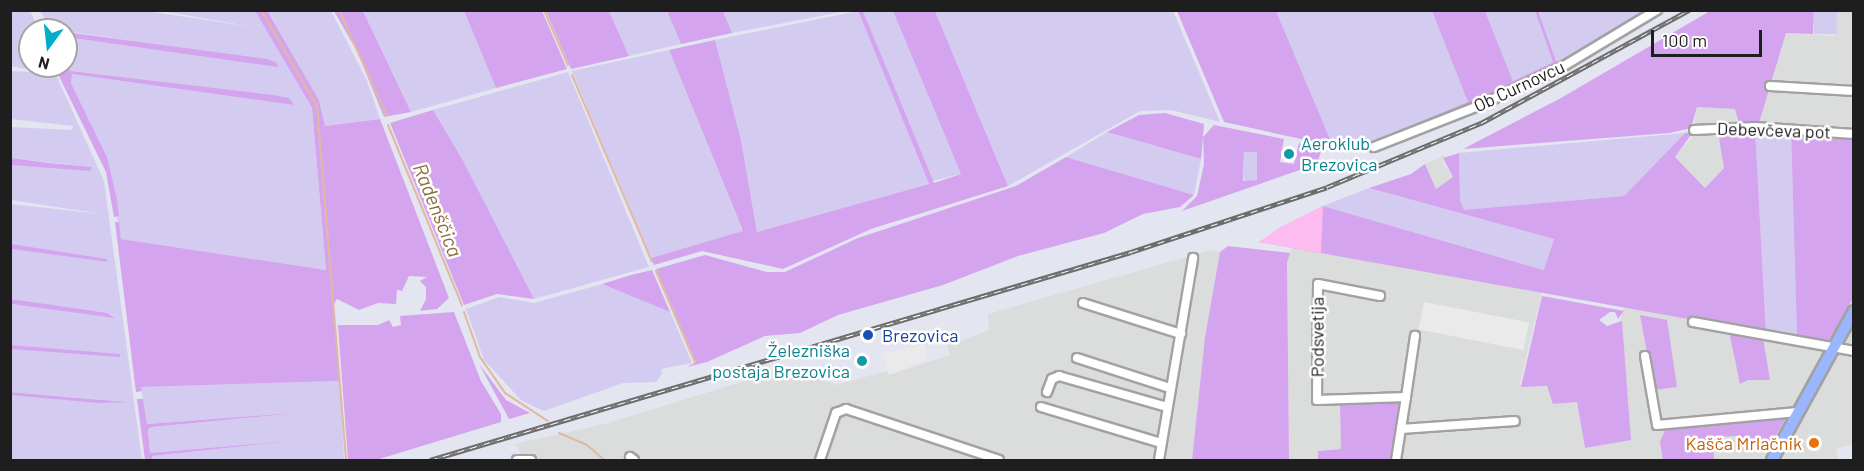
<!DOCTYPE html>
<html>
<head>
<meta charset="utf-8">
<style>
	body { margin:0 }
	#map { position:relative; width:1864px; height:471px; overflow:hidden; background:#e3e5f0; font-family:Barlow,sans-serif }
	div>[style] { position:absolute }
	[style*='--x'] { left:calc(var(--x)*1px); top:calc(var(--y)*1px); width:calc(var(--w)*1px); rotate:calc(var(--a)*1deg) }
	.residential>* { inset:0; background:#dbdcdc }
	.farmland>* { inset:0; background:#d4ccf0; transform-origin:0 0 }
	.grass>* { inset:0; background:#d5a4ef }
	.park>* { inset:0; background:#febbef }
	.parking>* { inset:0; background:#eaeaea; transform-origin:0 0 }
	.stream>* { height:2px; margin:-1px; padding:0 1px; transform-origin:1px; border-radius:1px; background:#e2b89f }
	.roads { filter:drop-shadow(2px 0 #a2a2a2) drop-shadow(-2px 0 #a2a2a2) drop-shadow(0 2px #a2a2a2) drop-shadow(0 -2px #a2a2a2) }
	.minor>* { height:8px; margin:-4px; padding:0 4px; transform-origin:4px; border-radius:4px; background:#fff }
	.major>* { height:10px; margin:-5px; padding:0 5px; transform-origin:5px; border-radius:5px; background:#99b6ff }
	.rail>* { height:4.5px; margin-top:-2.25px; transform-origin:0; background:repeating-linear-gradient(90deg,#fff 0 7px,#6c6c6c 0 14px); box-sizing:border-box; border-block:2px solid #6c6c6c }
	.dots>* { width:16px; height:16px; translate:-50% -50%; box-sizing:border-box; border:3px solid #fff; border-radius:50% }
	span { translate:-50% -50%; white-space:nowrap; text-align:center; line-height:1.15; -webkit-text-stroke:5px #fff; paint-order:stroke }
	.street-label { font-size:18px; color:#1e1e1e }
	.culture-label { font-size:18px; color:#0d838f }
	.left { translate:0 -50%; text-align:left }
	.right { translate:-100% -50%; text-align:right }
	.transit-label { font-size:18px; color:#164399 }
	.food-label { font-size:18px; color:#c56008 }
	.water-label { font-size:20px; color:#8d6d36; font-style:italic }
	.frame { position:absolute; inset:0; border:12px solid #1e1e1e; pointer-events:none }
	.north { position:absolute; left:18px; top:18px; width:60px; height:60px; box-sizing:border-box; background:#fff; border:2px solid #a5a5a5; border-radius:50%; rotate:195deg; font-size:16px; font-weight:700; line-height:24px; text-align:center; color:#1e1e1e }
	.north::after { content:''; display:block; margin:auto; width:21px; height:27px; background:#00aecc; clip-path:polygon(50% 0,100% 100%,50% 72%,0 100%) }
	.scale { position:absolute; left:1651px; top:30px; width:111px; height:27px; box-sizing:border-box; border:3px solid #1e1e1e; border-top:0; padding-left:8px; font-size:18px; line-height:21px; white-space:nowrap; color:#1e1e1e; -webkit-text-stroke:4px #fff; paint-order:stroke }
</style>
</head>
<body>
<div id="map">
	<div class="residential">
		<i style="clip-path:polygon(1837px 11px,1853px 11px,1853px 137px,1757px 129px,1786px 33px,1835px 36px)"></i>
		<i style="clip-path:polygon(1697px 107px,1735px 109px,1739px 129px,1724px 168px,1705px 188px,1675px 157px,1692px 137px)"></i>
		<i style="clip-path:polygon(1445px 155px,1443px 163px,1453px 177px,1436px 189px,1425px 164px)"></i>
		<i style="clip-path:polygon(1292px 248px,1542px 292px,1520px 383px,1522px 387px,1547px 387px,1554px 404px,1577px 402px,1585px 448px,1624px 307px,1829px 342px,1853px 298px,1853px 444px,1836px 449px,1838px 460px,1399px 460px,1392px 399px,1340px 404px,1341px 449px,1318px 451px,1318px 459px,1289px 459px,1287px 263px)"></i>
		<i style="clip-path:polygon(1211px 250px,1220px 252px,1205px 337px,1192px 460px,525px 460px,515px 444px,605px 424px,777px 371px,816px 367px,823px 380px,836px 385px,887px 371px,889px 375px,950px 355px,947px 346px,989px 330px,988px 314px)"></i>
	</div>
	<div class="farmland">
		<i style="clip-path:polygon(11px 11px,30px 11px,39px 30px,30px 30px,30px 66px,52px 66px,104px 181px,142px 460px,11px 460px,11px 395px,129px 402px,11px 392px,11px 349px,120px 355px,11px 345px,11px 304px,115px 316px,11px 299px,11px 249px,107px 262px,11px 244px,11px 204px,102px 214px,11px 200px,11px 165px,91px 167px,11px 158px,11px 127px,72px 130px,73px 126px,11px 119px,11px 71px,48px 73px,11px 66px)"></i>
		<i style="clip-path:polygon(40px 11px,146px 11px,254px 27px,162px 11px,255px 11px,312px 108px,326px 270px,121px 239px,107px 157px,71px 83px,72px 74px,294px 105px,274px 95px,71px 71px,66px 64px,66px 37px,277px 66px,246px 57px,51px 29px)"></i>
		<i style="clip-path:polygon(268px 11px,331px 11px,367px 81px,380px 119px,325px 126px,319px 100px)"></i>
		<i style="clip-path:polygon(363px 11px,464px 11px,496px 88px,411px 112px)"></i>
		<i style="clip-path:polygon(609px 11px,667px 11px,681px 44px,629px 56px)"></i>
		<i style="clip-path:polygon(723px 11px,846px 11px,732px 33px)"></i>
		<i style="clip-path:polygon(858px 11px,929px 184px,757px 232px,741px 140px,715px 40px)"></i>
		<i style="clip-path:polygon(863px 11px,893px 11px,961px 174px,932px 181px)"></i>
		<i style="clip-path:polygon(935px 11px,1173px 11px,1220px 122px,1171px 110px,1140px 111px,1008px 186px)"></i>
		<i style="clip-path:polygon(1276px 11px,1432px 11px,1469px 102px,1373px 145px,1333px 146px)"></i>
		<i style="clip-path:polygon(1485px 11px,1535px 11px,1553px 62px,1513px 81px)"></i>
		<i style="clip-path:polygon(1538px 11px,1654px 11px,1558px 66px)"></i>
		<i style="left:1814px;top:11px;width:23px;height:23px"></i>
		<i style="clip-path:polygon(669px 50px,743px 232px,651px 258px,572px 71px)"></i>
		<i style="clip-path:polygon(568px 72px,649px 267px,534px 299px,433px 110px)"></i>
		<i style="clip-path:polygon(1755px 129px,1791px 131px,1797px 339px,1766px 333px)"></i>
		<i style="clip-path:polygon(1107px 132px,1201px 159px,1194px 195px,1066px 157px)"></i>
		<i style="clip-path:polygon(1685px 133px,1624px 196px,1478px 210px,1464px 210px,1460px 200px,1459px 153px)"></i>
		<i style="left:1244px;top:152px;width:13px;height:29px"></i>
		<i style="clip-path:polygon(1369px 188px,1554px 239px,1545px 270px,1323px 206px)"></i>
		<i style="clip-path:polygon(602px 284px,670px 312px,692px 363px,661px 369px,662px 374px,656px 382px,623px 383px,544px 411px,522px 401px,484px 360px,466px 309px,499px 297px,534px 303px)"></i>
		<i style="clip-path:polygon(340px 381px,344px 460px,152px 460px,152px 456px,300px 440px,150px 453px,148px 429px,152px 427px,307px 412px,147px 424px,141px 387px)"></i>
	</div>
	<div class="grass">
		<i style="clip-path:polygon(255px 11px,268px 11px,271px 17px,319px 100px,325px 126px,380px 119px,449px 298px,437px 309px,420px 311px,426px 299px,426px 287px,420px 281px,427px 277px,409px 276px,402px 291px,397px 290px,396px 304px,378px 303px,359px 310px,337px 299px,333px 306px,340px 381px,141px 387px,142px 391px,136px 392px,115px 222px,119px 222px,121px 239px,326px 270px,312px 108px)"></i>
		<i style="clip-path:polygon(334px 11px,363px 11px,411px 112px,384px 117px,357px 51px)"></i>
		<i style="clip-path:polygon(464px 11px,542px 11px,567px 69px,496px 88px)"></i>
		<i style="clip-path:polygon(546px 11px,609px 11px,629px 56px,571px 69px)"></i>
		<i style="clip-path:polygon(667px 11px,723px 11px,732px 33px,681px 44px)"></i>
		<i style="clip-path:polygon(858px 11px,863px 11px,934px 183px,961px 174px,893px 11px,935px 11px,1008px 186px,871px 229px,783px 269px,702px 251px,654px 265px,651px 258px,743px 231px,669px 50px,715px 40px,741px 140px,757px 232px,929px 184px)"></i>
		<i style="clip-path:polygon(1177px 11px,1276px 11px,1333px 146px,1224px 122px)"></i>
		<i style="clip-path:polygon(1432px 11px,1485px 11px,1513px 81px,1553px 62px,1535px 11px,1538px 11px,1558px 66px,1391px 139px,1393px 133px,1468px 102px)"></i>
		<i style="clip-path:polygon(1710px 11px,1814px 11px,1813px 34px,1786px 33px,1759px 123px,1739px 124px,1735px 109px,1697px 107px,1691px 128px,1669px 133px,1463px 149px,1561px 98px)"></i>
		<i style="clip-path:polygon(66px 32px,267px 59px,276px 62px,278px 67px,66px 37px)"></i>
		<i style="clip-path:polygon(66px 64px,71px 71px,274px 95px,289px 98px,294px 105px,72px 74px,71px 83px,107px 157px,117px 199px,119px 216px,114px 217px,106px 172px,54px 66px)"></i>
		<i style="clip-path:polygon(433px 110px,462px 159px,534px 299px,497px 294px,464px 305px,390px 123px)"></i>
		<i style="clip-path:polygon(1165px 113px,1204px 124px,1201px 159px,1107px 132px,1139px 115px)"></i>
		<i style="clip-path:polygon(evenodd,1214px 125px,1284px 139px,1280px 162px,1294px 164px,1299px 143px,1315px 151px,1322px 148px,1317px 164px,1182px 211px,1197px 196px,1204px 164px,1203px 137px,1214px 125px,1244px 152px,1257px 152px,1257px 180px,1243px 181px,1244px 152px)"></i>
		<i style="clip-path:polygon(1725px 129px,1755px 129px,1766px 333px,1259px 242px,1323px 206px,1544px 270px,1554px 239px,1369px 188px,1411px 174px,1425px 164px,1436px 189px,1453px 177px,1443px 158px,1459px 153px,1460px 200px,1464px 210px,1624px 196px,1685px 133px,1693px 132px,1675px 157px,1705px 188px,1724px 168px,1719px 138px)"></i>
		<i style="clip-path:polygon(1791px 131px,1853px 137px,1853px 298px,1827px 344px,1797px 339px)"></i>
		<i style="clip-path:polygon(1066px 157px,1194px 195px,1180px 207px,1143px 214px,1104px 233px,1018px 256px,943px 285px,838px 315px,800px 333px,765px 336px,707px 362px,687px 367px,696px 362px,656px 269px,705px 255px,767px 272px,785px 272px,858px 238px,1016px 186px)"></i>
		<i style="clip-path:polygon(11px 158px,50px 163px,92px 167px,90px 171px,11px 165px)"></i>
		<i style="clip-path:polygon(11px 244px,107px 259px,107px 262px,11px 249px)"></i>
		<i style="clip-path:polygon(1228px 246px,1290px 253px,1287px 263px,1289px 459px,1315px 460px,1192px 460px,1205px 337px,1220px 252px)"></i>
		<i style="clip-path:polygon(652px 270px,670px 312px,602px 284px,631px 275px)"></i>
		<i style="clip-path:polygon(1542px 296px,1624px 311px,1618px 319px,1615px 312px,1610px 312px,1599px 320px,1607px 326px,1622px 321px,1631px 440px,1585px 448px,1577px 402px,1553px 404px,1547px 386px,1521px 387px)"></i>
		<i style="clip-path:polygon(11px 299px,107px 313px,115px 318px,11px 304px)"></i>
		<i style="clip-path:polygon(454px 312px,481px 381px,501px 414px,501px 422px,376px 460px,348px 460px,338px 325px,378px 325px,389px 320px,393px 327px,401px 325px,400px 316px)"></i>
		<i style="clip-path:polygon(1640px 315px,1667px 320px,1677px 387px,1654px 390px)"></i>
		<i style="clip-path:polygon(1729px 331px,1763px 338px,1770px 380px,1748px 380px,1740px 384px)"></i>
		<i style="clip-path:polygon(11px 345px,120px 354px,120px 357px,11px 349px)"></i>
		<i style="clip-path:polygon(479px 364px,506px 400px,530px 413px,509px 419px)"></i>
		<i style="clip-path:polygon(10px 392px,78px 398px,129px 402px,98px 403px,11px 395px)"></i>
		<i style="clip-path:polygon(137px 399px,143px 399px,147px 424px,307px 412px,152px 427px,148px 429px,150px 453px,301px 440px,152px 456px,152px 460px,145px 460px)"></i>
		<i style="clip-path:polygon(1401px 399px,1393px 460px,1318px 460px,1318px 451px,1341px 449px,1340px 404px)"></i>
		<i style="clip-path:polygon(1788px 414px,1769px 448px,1735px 436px,1713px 437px,1714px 460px,1663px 460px,1660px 442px,1666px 428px)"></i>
	</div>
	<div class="park">
		<i style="clip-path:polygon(1323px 206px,1321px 253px,1259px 242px,1279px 228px)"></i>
	</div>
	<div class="parking">
		<i style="left:1424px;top:302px;width:107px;height:28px;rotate:11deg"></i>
		<i style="clip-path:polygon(925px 344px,927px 360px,889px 375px,882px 354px)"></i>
	</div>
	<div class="stream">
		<i style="--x:261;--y:10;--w:111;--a:59.7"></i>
		<i style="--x:317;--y:106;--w:355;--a:85.3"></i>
		<i style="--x:339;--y:10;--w:116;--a:65.6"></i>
		<i style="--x:544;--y:10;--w:60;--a:66.4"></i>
		<i style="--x:572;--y:75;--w:203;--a:66.8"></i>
		<i style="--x:388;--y:125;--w:195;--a:67.7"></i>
		<i style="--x:656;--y:271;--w:99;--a:66.8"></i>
		<i style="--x:464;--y:312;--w:48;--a:70.4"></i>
		<i style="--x:480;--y:357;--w:44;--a:55.2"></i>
		<i style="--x:505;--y:393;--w:51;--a:33.1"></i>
		<i style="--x:559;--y:433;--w:30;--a:23"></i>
		<i style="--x:587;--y:445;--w:23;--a:41"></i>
	</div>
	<div class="roads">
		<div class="minor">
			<i style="--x:1770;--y:86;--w:84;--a:3.4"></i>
			<i style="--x:1694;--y:130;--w:61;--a:-2.8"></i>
			<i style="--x:1755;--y:127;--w:99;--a:4"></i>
			<i style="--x:1374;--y:147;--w:112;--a:-21.5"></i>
			<i style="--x:1478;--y:106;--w:93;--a:-24.9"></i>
			<i style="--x:1562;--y:67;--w:111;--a:-31"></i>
			<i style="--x:1380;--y:296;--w:63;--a:-169"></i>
			<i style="--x:1318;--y:284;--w:116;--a:90.5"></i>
			<i style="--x:1317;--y:400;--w:89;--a:-1.9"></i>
			<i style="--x:1406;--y:397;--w:64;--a:99"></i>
			<i style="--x:1083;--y:303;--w:103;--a:17.6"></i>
			<i style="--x:1693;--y:322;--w:164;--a:10.2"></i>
			<i style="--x:1645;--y:356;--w:70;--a:80.1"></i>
			<i style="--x:1657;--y:425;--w:141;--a:-5.3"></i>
			<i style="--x:1077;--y:358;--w:98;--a:17.9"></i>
			<i style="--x:1047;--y:392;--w:14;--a:-69"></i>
			<i style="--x:1052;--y:379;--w:8;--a:-23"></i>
			<i style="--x:1059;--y:376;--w:112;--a:16"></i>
			<i style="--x:1406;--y:397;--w:62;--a:-81.6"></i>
			<i style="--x:1041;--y:407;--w:125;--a:16.7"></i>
			<i style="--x:1401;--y:429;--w:114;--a:-4"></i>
			<i style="--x:630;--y:457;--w:5;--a:37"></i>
			<i style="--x:517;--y:460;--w:14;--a:0"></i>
			<i style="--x:820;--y:460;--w:50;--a:-71.2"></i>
			<i style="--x:836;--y:413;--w:11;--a:-22"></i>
			<i style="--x:846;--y:409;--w:161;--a:18.4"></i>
			<i style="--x:1159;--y:460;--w:205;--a:-80.4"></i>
		</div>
		<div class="major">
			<i style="--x:1772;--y:460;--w:170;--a:-61.2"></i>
		</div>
	</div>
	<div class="rail">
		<i style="--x:430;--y:460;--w:731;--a:-16.53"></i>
		<i style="--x:1131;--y:252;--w:206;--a:-18.3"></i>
		<i style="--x:1327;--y:187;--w:167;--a:-22.6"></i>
		<i style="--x:1481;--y:123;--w:237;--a:-28.5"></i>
	</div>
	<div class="dots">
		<i style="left:1289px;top:154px;background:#0f9aa8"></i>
		<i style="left:868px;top:335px;background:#1a4fb4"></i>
		<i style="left:862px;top:361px;background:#0f9aa8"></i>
		<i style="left:1814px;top:443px;background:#e8710a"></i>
	</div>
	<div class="street-label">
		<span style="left:1519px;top:86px;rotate:-25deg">Ob Curnovcu</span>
		<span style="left:1774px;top:130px;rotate:2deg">Debevčeva pot</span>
		<span style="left:1317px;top:337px;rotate:-90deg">Podsvetija</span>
	</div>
	<div class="culture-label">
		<span class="left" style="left:1301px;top:154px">Aeroklub<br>Brezovica</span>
		<span class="right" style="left:850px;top:361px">Železniška<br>postaja Brezovica</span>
	</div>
	<div class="transit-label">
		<span class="left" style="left:882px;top:335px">Brezovica</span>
	</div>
	<div class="food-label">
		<span class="right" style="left:1802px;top:443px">Kašča Mrlačnik</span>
	</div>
	<div class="water-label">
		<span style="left:438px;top:210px;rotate:68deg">Radenščica</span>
	</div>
	<div class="frame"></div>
	<div class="north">N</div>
	<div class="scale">100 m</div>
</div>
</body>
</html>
